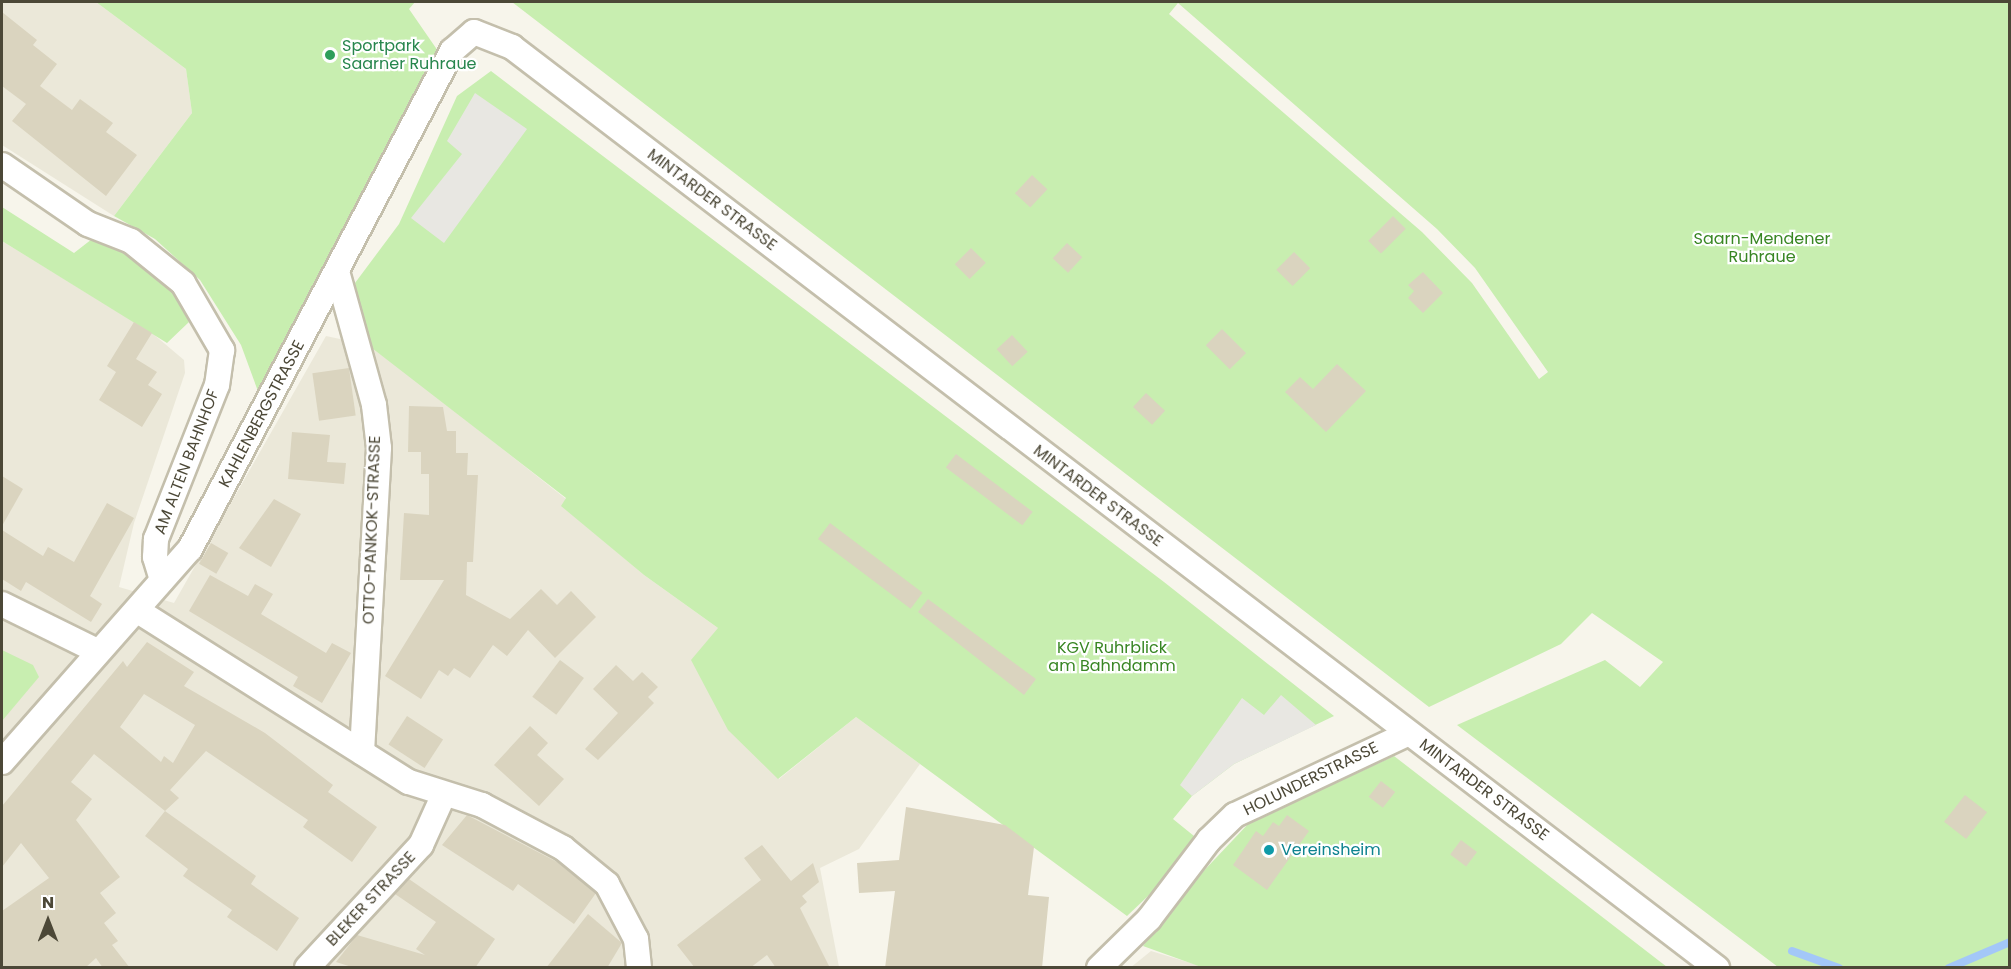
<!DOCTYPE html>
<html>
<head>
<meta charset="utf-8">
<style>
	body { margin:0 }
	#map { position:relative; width:2011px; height:969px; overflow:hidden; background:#f7f5eb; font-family:Poppins,sans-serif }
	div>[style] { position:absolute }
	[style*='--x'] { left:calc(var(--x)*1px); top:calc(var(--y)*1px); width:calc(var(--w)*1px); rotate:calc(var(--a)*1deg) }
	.residential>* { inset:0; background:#ebe8d9 }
	.green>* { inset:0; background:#c8eeb0 }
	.parking>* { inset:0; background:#e8e7e2 }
	.stream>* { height:8px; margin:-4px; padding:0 4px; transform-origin:4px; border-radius:4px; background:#a3c7f8 }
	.building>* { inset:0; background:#dad4bf; transform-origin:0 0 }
	.roads { filter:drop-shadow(2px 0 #c4bfac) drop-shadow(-2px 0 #c4bfac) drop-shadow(0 2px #c4bfac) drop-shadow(0 -2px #c4bfac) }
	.minor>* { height:24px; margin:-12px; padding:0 12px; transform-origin:12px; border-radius:12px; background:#fff }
	.dots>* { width:16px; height:16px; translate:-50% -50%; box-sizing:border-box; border:3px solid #fff; border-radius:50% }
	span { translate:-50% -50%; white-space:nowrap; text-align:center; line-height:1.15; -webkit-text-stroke:4.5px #fff; paint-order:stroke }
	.leisure-label { font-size:16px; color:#27864d }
	.left { translate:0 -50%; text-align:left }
	.street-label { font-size:16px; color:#4c4837 }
	.park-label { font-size:16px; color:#388623 }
	.culture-label { font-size:16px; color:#0d838f }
	.frame { position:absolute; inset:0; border:3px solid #4c4837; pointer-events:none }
	.north { position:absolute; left:18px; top:891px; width:60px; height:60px; -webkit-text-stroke:4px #fff; paint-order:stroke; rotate:0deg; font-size:16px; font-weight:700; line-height:24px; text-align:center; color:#4c4837 }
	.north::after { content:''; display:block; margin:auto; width:21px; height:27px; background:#4c4837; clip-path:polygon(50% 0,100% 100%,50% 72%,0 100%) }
</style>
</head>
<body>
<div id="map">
	<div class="residential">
		<i style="clip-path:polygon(2px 2px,96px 2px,186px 69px,192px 113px,114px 216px,2px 145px)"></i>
		<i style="clip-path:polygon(2px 241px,152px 333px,184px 360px,185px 373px,134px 523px,119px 587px,174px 603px,326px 336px,368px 345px,405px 372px,566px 499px,562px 506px,644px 575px,718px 628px,779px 779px,856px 717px,920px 764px,859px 849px,820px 868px,839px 967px,2px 967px)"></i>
		<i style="clip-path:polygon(1151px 951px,1204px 967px,1130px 968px)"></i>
	</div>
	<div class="green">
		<i style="clip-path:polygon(96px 2px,415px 2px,409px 9px,438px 51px,259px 394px,241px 345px,200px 280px,155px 239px,114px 216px,192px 113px,186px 69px)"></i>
		<i style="clip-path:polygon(evenodd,512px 2px,2009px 2px,2009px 967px,1778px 967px,1457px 725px,1605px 660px,1640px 687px,1663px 662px,1592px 613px,1561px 644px,1429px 707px,512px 2px,1178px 3px,1437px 229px,1475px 268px,1548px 372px,1539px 379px,1472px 283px,1422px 232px,1169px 14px,1178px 3px)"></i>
		<i style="clip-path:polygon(491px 71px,1164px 582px,1334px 716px,1234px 764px,1192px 796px,1173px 819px,1194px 836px,1166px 879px,1127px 916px,856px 717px,778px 779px,728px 730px,691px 660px,718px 628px,644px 575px,561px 506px,566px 498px,368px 345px,355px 283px,399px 224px,457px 96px)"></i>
		<i style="clip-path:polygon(2px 207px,74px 253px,92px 239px,128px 252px,172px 288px,189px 322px,167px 343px,2px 241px)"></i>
		<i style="clip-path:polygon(2px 650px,33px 665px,39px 677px,2px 721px)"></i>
		<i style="clip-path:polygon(1394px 756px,1667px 967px,1204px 968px,1143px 946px,1180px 896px,1249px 823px)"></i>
	</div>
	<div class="parking">
		<i style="clip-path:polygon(475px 93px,527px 129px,444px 243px,411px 218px,462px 154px,447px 141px)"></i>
		<i style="clip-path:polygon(1281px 695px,1316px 725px,1234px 764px,1192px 796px,1180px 785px,1242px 698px,1264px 715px)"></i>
	</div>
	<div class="stream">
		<i style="--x:1792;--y:951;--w:50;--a:19.9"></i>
		<i style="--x:1949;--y:968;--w:66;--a:-23.1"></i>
	</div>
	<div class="building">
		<i style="clip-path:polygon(2px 12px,37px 40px,33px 45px,57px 64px,40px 86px,72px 110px,80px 99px,113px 123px,106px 132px,137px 155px,106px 196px,12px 121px,26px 104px,2px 86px)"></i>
		<i style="left:1032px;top:175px;width:21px;height:25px;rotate:43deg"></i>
		<i style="left:1393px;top:216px;width:18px;height:35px;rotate:45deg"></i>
		<i style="left:1067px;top:243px;width:21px;height:21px;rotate:43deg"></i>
		<i style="left:971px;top:248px;width:21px;height:23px;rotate:45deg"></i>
		<i style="left:1294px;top:252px;width:23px;height:25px;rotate:45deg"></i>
		<i style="clip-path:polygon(1423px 272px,1443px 293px,1423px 313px,1408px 298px,1414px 291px,1408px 285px)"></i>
		<i style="clip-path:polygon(134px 322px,152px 333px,136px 359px,157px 372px,148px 385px,162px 394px,142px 427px,99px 400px,116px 372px,107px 366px)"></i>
		<i style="left:1222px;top:329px;width:34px;height:23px;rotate:45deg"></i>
		<i style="left:1012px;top:335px;width:23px;height:21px;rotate:47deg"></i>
		<i style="clip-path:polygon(1337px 364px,1366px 391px,1326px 432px,1285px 392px,1300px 377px,1313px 389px)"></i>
		<i style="left:349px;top:368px;width:48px;height:37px;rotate:82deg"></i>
		<i style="left:1146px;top:393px;width:26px;height:19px;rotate:43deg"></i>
		<i style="clip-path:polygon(409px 406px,443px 407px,447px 431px,456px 431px,456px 453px,468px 453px,467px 475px,478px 475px,473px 562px,467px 562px,466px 595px,510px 619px,541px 589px,557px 605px,571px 591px,596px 617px,555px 658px,528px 630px,507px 656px,493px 645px,470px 678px,454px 668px,448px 676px,439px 670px,421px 699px,385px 676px,444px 580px,400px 580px,404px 513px,429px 515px,429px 474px,421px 474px,421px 452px,408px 452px)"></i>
		<i style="clip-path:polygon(292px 432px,330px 435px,327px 462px,346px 463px,344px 484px,288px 479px)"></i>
		<i style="left:956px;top:454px;width:96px;height:17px;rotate:37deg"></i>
		<i style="clip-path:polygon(2px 476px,23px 489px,2px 526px)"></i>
		<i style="clip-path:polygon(274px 499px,301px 514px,271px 567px,239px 548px)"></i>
		<i style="clip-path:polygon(107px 503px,134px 518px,90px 596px,102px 604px,91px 622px,26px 582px,21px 591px,2px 579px,2px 530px,43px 556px,48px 547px,74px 562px)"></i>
		<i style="left:830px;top:523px;width:116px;height:20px;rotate:37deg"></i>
		<i style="left:211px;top:543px;width:20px;height:24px;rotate:30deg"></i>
		<i style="clip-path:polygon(210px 575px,248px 596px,255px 584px,273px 594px,261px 614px,326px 653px,332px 643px,351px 653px,322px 703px,293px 686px,298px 677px,189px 611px)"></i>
		<i style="clip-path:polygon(928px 599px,1036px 679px,1024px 695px,918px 612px)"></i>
		<i style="clip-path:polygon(evenodd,147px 642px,194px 672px,184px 686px,265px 733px,333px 785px,328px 792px,377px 827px,352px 862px,303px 827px,308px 820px,206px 751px,170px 790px,179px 798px,165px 811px,94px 754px,71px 782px,92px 799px,76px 820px,120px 877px,100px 893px,116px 913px,104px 923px,118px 941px,112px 945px,130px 968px,103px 968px,96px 958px,85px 968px,2px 968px,2px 911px,49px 878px,21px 843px,2px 867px,2px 806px,123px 661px,127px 667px,147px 642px,144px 694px,195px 725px,173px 763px,164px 756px,161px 762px,120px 727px,144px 694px)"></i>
		<i style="left:560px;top:660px;width:30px;height:46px;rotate:37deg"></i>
		<i style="clip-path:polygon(616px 665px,633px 681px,642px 672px,658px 687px,648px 697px,654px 703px,598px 760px,585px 749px,618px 713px,593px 689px)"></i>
		<i style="left:407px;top:716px;width:43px;height:34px;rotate:33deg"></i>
		<i style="clip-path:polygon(530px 726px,548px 743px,537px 755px,564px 779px,539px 806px,494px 765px)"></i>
		<i style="left:1381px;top:781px;width:18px;height:20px;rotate:38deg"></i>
		<i style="left:1965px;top:795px;width:28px;height:34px;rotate:38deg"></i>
		<i style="clip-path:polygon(906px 807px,1005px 825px,1034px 847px,1028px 895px,1049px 897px,1042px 968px,885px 968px,895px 891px,859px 893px,857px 863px,899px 860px)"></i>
		<i style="clip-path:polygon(165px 811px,256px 876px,251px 884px,299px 918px,277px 951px,227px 917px,232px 910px,183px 876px,188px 869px,145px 836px)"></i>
		<i style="clip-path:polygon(467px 815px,559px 863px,596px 893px,574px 924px,518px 884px,513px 891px,442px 845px)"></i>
		<i style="clip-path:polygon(1287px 815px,1309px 831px,1267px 890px,1233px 865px,1256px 831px,1263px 836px,1273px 822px,1279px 826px)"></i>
		<i style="left:1461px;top:840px;width:20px;height:18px;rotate:37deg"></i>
		<i style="clip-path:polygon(762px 845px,791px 881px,813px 863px,819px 882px,802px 896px,807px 902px,800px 908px,830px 968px,776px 968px,767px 955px,750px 968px,695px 968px,677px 945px,761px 880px,744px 858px)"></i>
		<i style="clip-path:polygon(409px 879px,495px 939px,475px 968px,355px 968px,336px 962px,357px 935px,425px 955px,416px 949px,436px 922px,395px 894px)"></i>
		<i style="clip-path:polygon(588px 914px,622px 943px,607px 968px,546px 968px)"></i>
	</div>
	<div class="roads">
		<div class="minor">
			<i style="--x:2;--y:165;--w:104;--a:34.5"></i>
			<i style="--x:88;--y:224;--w:46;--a:21.6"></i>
			<i style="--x:131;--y:241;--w:67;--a:38.9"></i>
			<i style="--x:183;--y:283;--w:78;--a:59.8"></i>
			<i style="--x:222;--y:350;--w:35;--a:98"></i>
			<i style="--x:217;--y:385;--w:166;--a:111.6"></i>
			<i style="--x:156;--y:539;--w:18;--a:93"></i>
			<i style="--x:155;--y:557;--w:24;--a:73"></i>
			<i style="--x:338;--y:275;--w:135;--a:74.5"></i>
			<i style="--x:374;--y:405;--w:43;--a:83.4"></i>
			<i style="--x:379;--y:448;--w:305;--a:93.2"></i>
			<i style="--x:2;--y:604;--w:106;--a:26.3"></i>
			<i style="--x:138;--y:611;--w:320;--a:32.3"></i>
			<i style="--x:409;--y:782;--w:77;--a:17.5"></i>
			<i style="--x:482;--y:805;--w:92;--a:28"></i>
			<i style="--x:563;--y:848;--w:57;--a:39.3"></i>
			<i style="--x:607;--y:884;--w:62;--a:62.2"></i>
			<i style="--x:636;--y:939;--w:29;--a:84"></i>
			<i style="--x:2;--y:762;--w:284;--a:-48.6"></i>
			<i style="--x:190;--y:549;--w:563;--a:-62.25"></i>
			<i style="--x:452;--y:51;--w:29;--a:-41"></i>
			<i style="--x:474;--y:32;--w:41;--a:21.5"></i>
			<i style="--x:512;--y:47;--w:1517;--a:37.39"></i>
			<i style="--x:307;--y:968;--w:168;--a:-47.2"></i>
			<i style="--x:421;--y:845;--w:56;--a:-65.7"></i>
			<i style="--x:1099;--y:968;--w:70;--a:-44.4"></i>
			<i style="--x:1149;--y:919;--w:99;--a:-52.8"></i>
			<i style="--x:1209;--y:840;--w:36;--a:-44"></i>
			<i style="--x:1235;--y:815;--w:192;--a:-25.2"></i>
		</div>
	</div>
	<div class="dots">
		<i style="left:330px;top:55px;background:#2e9e5b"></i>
		<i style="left:1269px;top:850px;background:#0f9aa8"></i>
	</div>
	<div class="leisure-label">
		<span class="left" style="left:342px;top:55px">Sportpark<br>Saarner Ruhraue</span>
	</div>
	<div class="street-label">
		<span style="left:712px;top:200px;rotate:37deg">MINTARDER STRASSE</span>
		<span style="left:262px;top:414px;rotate:-62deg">KAHLENBERGSTRASSE</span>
		<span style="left:187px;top:462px;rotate:-69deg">AM ALTEN BAHNHOF</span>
		<span style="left:1098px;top:496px;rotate:37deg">MINTARDER STRASSE</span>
		<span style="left:372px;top:530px;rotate:-88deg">OTTO-PANKOK-STRASSE</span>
		<span style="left:1311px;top:779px;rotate:-26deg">HOLUNDERSTRASSE</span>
		<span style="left:1484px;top:790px;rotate:37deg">MINTARDER STRASSE</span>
		<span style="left:371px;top:899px;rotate:-47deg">BLEKER STRASSE</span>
	</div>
	<div class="park-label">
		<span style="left:1762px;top:248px">Saarn-Mendener<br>Ruhraue</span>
		<span style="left:1112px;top:657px">KGV Ruhrblick<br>am Bahndamm</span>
	</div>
	<div class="culture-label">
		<span class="left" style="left:1281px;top:850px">Vereinsheim</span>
	</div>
	<div class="frame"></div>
	<div class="north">N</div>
</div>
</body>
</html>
